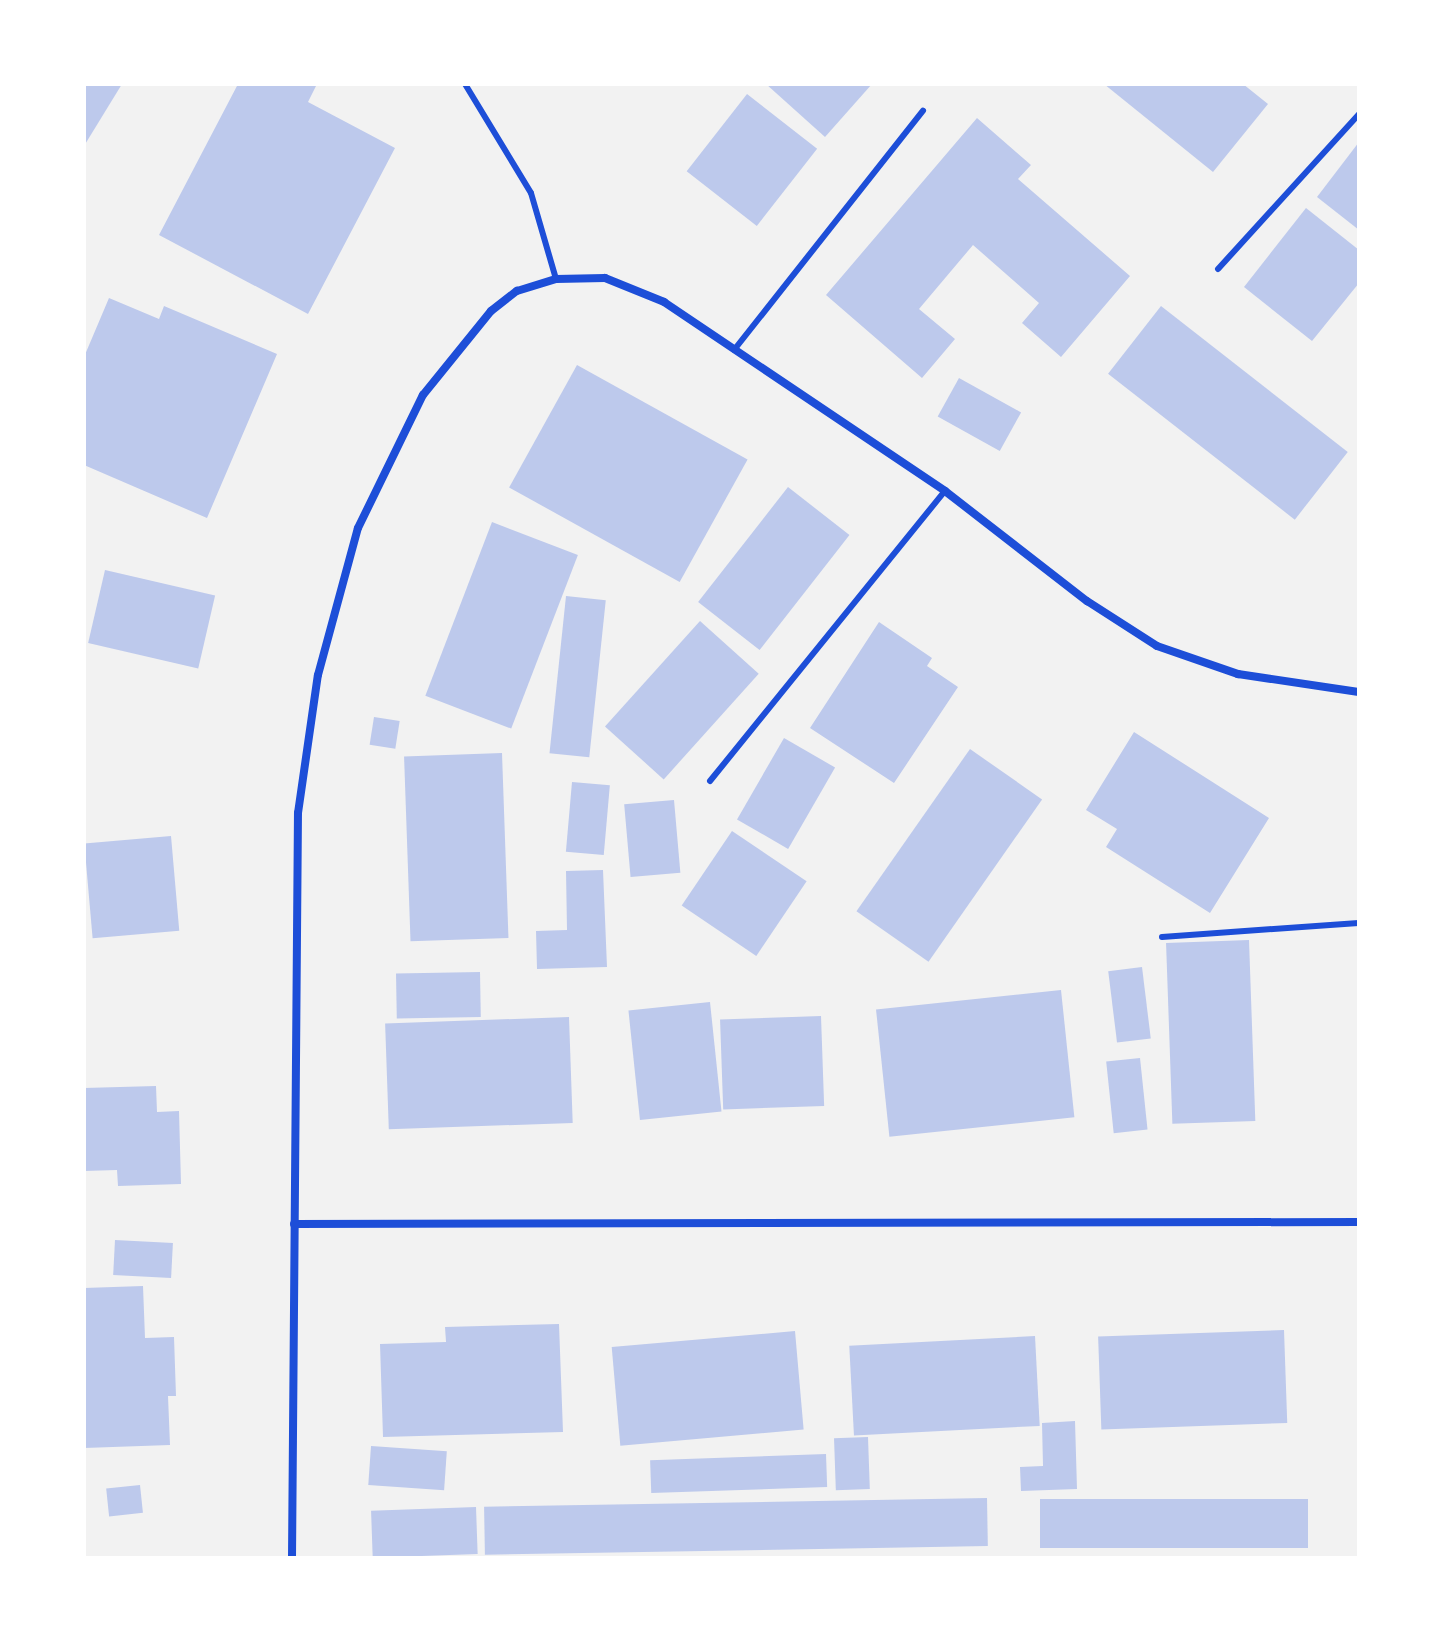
<!DOCTYPE html>
<html>
<head>
<meta charset="utf-8">
<style>
	body { margin:0 }
	#map { position:relative; width:1443px; height:1642px; overflow:hidden; background:#f2f2f2; font-family:"DejaVu Sans",sans-serif }
	div>[style] { position:absolute }
	[style*='--x'] { left:calc(var(--x)*1px); top:calc(var(--y)*1px); width:calc(var(--w)*1px); rotate:calc(var(--a)*1deg) }
	.building>* { inset:0; background:#bdc9ec; transform-origin:0 0 }
	.service>* { height:6px; margin:-3px; padding:0 3px; transform-origin:3px; border-radius:3px; background:#1d4ed8 }
	.minor>* { height:8px; margin:-4px; padding:0 4px; transform-origin:4px; border-radius:4px; background:#1d4ed8 }
	span { translate:-50% -50%; white-space:nowrap; text-align:center; line-height:1.15; -webkit-text-stroke:8px #fff; paint-order:stroke }
	.frame { position:absolute; inset:0; border:86px solid #fff; pointer-events:none }
</style>
</head>
<body>
<div id="map">
	<div class="building">
		<i style="clip-path:polygon(84px 84px,122px 84px,84px 146px)"></i>
		<i style="clip-path:polygon(238px 84px,317px 84px,308px 102px,395px 148px,308px 314px,159px 235px)"></i>
		<i style="clip-path:polygon(766px 84px,872px 84px,825px 137px)"></i>
		<i style="clip-path:polygon(1104px 84px,1243px 84px,1268px 104px,1213px 172px)"></i>
		<i style="left:747px;top:94px;width:89px;height:98px;rotate:38deg"></i>
		<i style="clip-path:polygon(977px 118px,1031px 165px,1018px 179px,1130px 276px,1061px 357px,1022px 323px,1039px 303px,973px 245px,919px 309px,955px 339px,922px 378px,826px 295px)"></i>
		<i style="clip-path:polygon(1359px 142px,1359px 230px,1317px 197px)"></i>
		<i style="clip-path:polygon(1306px 208px,1359px 250px,1359px 283px,1312px 341px,1244px 287px)"></i>
		<i style="clip-path:polygon(109px 298px,159px 319px,164px 306px,277px 354px,207px 518px,84px 465px,84px 357px)"></i>
		<i style="left:1161px;top:306px;width:237px;height:86px;rotate:38deg"></i>
		<i style="left:577px;top:365px;width:195px;height:140px;rotate:29deg"></i>
		<i style="left:959px;top:378px;width:71px;height:44px;rotate:29deg"></i>
		<i style="left:788px;top:487px;width:78px;height:146px;rotate:38deg"></i>
		<i style="left:492px;top:522px;width:92px;height:186px;rotate:21deg"></i>
		<i style="left:105px;top:570px;width:113px;height:75px;rotate:13deg"></i>
		<i style="left:566px;top:596px;width:40px;height:158px;rotate:6deg"></i>
		<i style="left:700px;top:621px;width:79px;height:142px;rotate:42deg"></i>
		<i style="clip-path:polygon(879px 622px,932px 658px,927px 666px,958px 687px,894px 783px,810px 728px)"></i>
		<i style="left:374px;top:717px;width:26px;height:28px;rotate:9deg"></i>
		<i style="clip-path:polygon(1134px 732px,1269px 818px,1210px 913px,1106px 847px,1117px 829px,1086px 810px)"></i>
		<i style="left:784px;top:738px;width:59px;height:94px;rotate:30deg"></i>
		<i style="left:970px;top:749px;width:88px;height:198px;rotate:35deg"></i>
		<i style="left:502px;top:753px;width:185px;height:98px;rotate:88deg"></i>
		<i style="left:572px;top:782px;width:38px;height:70px;rotate:5deg"></i>
		<i style="left:674px;top:800px;width:73px;height:50px;rotate:85deg"></i>
		<i style="left:732px;top:831px;width:90px;height:90px;rotate:34deg"></i>
		<i style="left:171px;top:836px;width:95px;height:87px;rotate:85deg"></i>
		<i style="clip-path:polygon(603px 870px,607px 967px,537px 969px,536px 931px,567px 930px,566px 871px)"></i>
		<i style="left:1249px;top:940px;width:181px;height:83px;rotate:88deg"></i>
		<i style="left:1142px;top:967px;width:72px;height:34px;rotate:83deg"></i>
		<i style="left:480px;top:972px;width:45px;height:84px;rotate:89deg"></i>
		<i style="left:1061px;top:990px;width:128px;height:186px;rotate:84deg"></i>
		<i style="left:710px;top:1002px;width:110px;height:82px;rotate:84deg"></i>
		<i style="left:821px;top:1016px;width:90px;height:101px;rotate:88deg"></i>
		<i style="left:569px;top:1017px;width:106px;height:184px;rotate:88deg"></i>
		<i style="left:1140px;top:1058px;width:72px;height:34px;rotate:84deg"></i>
		<i style="clip-path:polygon(156px 1086px,157px 1112px,179px 1111px,181px 1184px,118px 1186px,117px 1170px,84px 1171px,84px 1088px)"></i>
		<i style="left:115px;top:1240px;width:58px;height:35px;rotate:3deg"></i>
		<i style="clip-path:polygon(143px 1286px,145px 1338px,174px 1337px,176px 1396px,168px 1396px,170px 1445px,84px 1448px,84px 1288px)"></i>
		<i style="clip-path:polygon(559px 1324px,563px 1432px,383px 1437px,380px 1344px,446px 1342px,445px 1327px)"></i>
		<i style="left:1284px;top:1330px;width:93px;height:186px;rotate:88deg"></i>
		<i style="left:795px;top:1331px;width:99px;height:184px;rotate:85deg"></i>
		<i style="left:1035px;top:1336px;width:90px;height:186px;rotate:87deg"></i>
		<i style="clip-path:polygon(1075px 1421px,1077px 1489px,1021px 1491px,1020px 1467px,1043px 1466px,1042px 1423px)"></i>
		<i style="left:868px;top:1437px;width:52px;height:34px;rotate:88deg"></i>
		<i style="left:371px;top:1446px;width:76px;height:39px;rotate:4deg"></i>
		<i style="left:826px;top:1454px;width:33px;height:176px;rotate:88deg"></i>
		<i style="left:140px;top:1485px;width:28px;height:34px;rotate:84deg"></i>
		<i style="left:987px;top:1498px;width:48px;height:503px;rotate:89deg"></i>
		<i style="left:1308px;top:1499px;width:49px;height:268px;rotate:90deg"></i>
		<i style="left:476px;top:1507px;width:47px;height:105px;rotate:88deg"></i>
	</div>
	<div class="service">
		<i style="--x:465;--y:84;--w:127;--a:58.8"></i>
		<i style="--x:531;--y:193;--w:90;--a:73.8"></i>
		<i style="--x:1218;--y:269;--w:210;--a:-47.7"></i>
		<i style="--x:734;--y:350;--w:305;--a:-51.7"></i>
		<i style="--x:710;--y:781;--w:373;--a:-51"></i>
		<i style="--x:1162;--y:937;--w:197;--a:-4.1"></i>
	</div>
	<div class="minor">
		<i style="--x:294;--y:1224;--w:1065;--a:-0.11"></i>
		<i style="--x:292;--y:1558;--w:745;--a:-89.54"></i>
		<i style="--x:298;--y:813;--w:139;--a:-81.8"></i>
		<i style="--x:318;--y:675;--w:152;--a:-74.8"></i>
		<i style="--x:358;--y:528;--w:148;--a:-64"></i>
		<i style="--x:423;--y:395;--w:108;--a:-51"></i>
		<i style="--x:491;--y:311;--w:33;--a:-38"></i>
		<i style="--x:517;--y:291;--w:41;--a:-17.1"></i>
		<i style="--x:556;--y:279;--w:49;--a:-1.2"></i>
		<i style="--x:605;--y:278;--w:64;--a:22.1"></i>
		<i style="--x:664;--y:302;--w:339;--a:33.9"></i>
		<i style="--x:945;--y:491;--w:180;--a:37.8"></i>
		<i style="--x:1087;--y:601;--w:83;--a:32.7"></i>
		<i style="--x:1157;--y:646;--w:86;--a:19.1"></i>
		<i style="--x:1238;--y:674;--w:122;--a:8.5"></i>
	</div>
	<div class="frame"></div>
</div>
</body>
</html>
